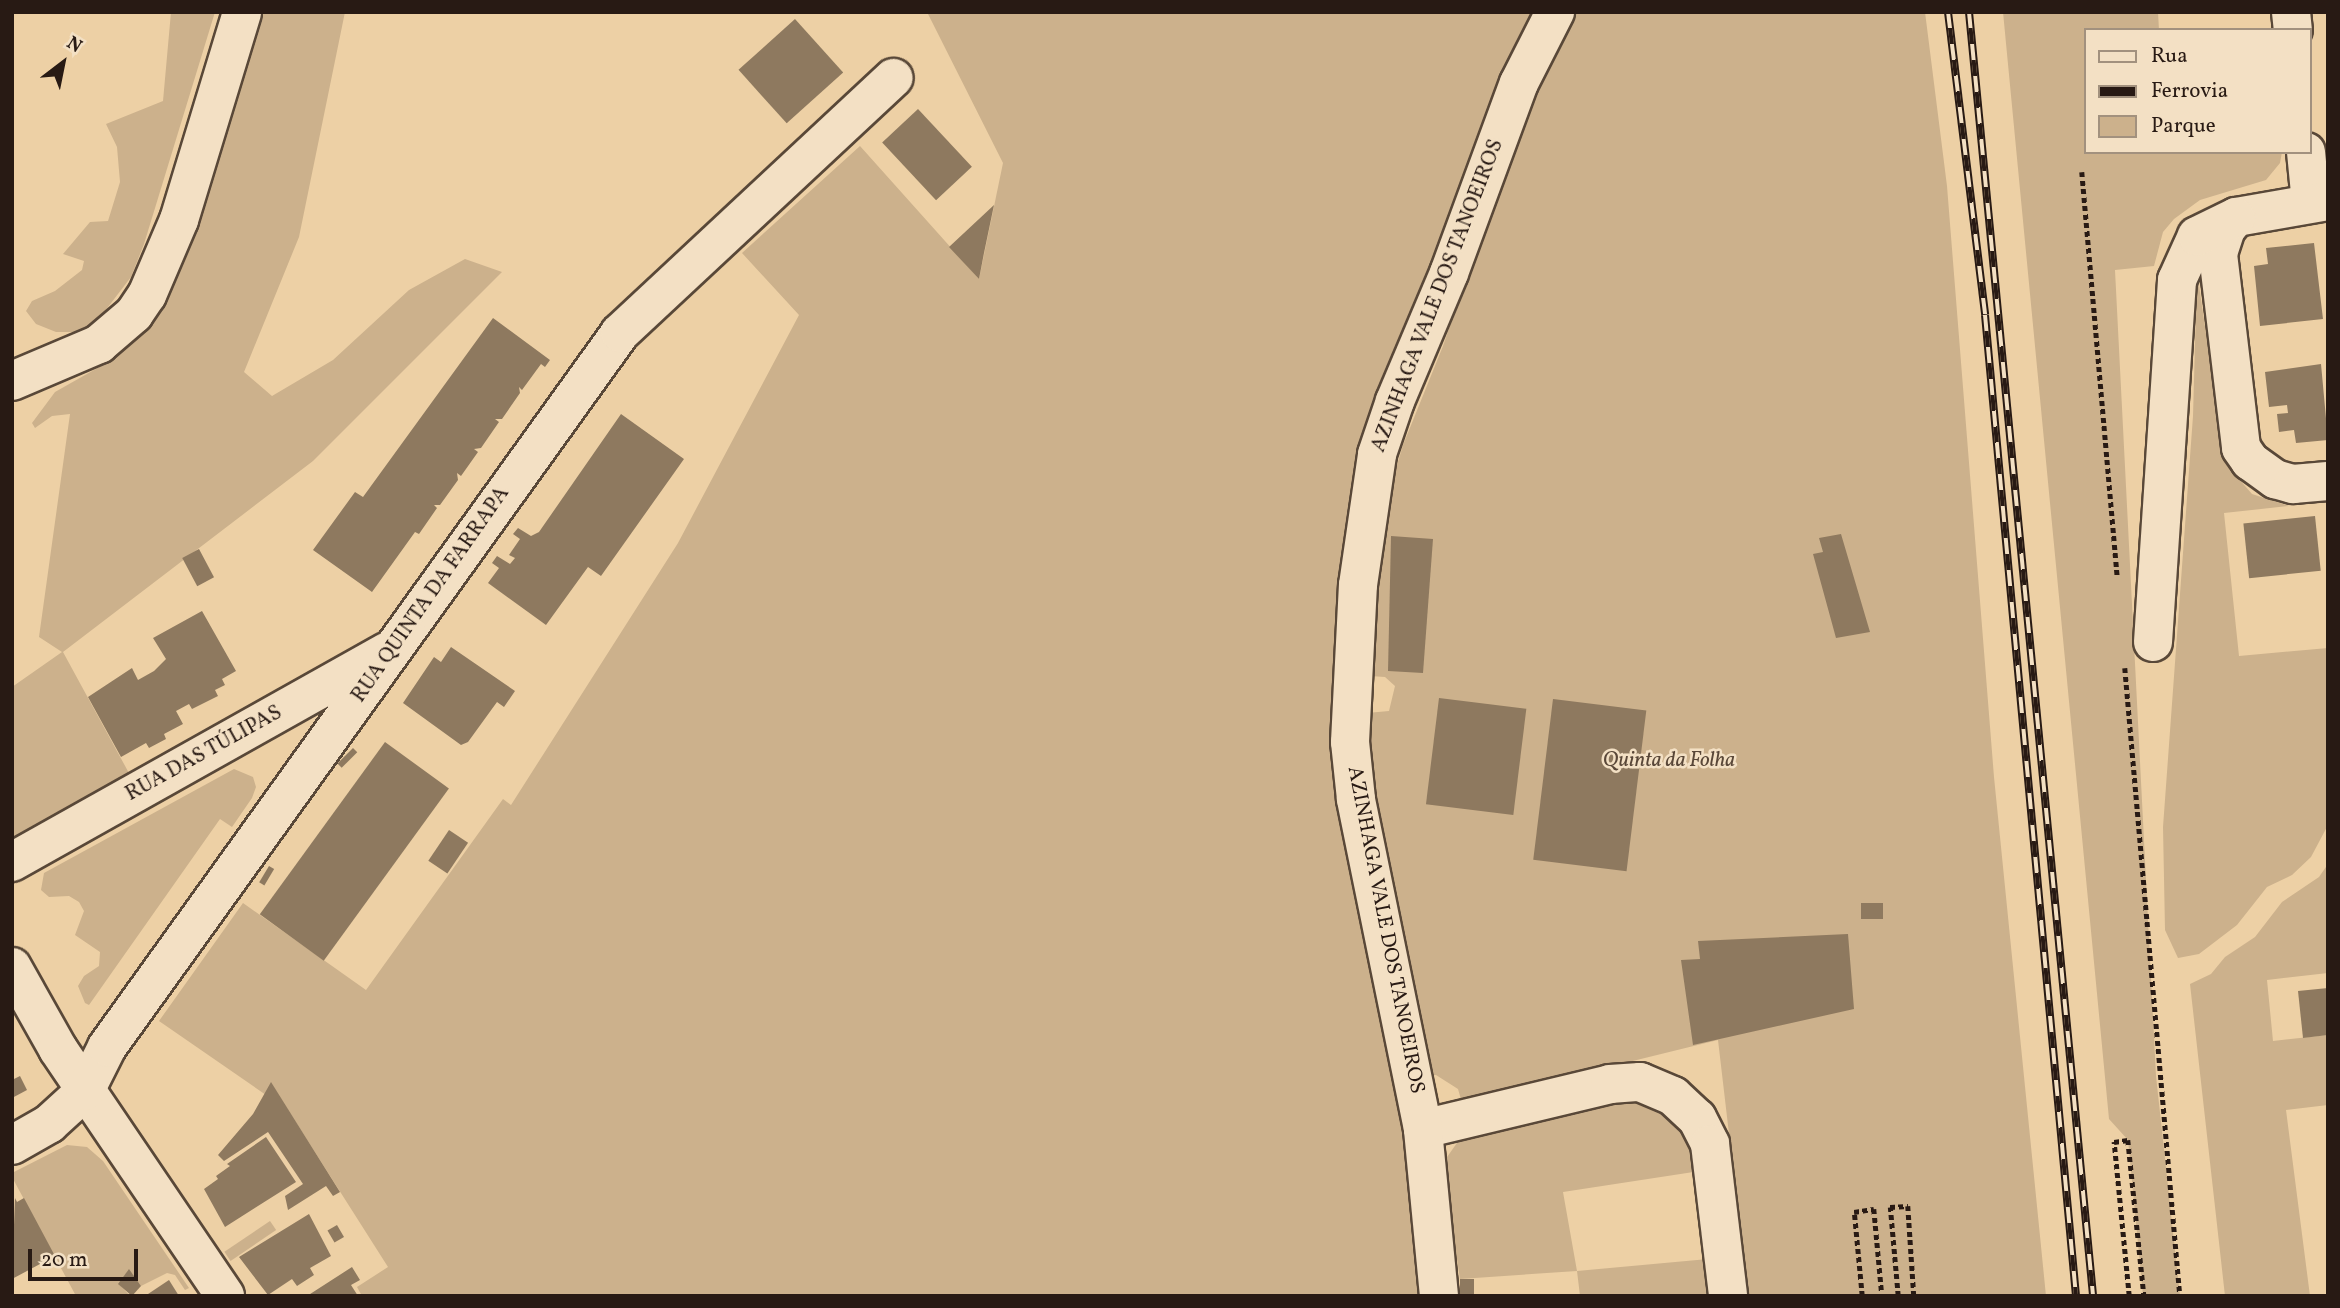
<!DOCTYPE html>
<html>
<head>
<meta charset="utf-8">
<style>
	body { margin:0 }
	#map { position:relative; width:2340px; height:1308px; overflow:hidden; background:#edd0a5; font-family:Vollkorn,serif }
	div>[style] { position:absolute }
	[style*='--x'] { left:calc(var(--x)*1px); top:calc(var(--y)*1px); width:calc(var(--w)*1px); rotate:calc(var(--a)*1deg) }
	.green>* { inset:0; background:#ccb18c; transform-origin:0 0 }
	.building>* { inset:0; background:#8e795f; transform-origin:0 0 }
	.path>* { height:4.5px; margin-top:-2.25px; transform-origin:0; background:repeating-linear-gradient(90deg,#281a14 0 5px,transparent 0 8.5px) }
	.roads { filter:drop-shadow(2px 0 #594838) drop-shadow(-2px 0 #594838) drop-shadow(0 2px #594838) drop-shadow(0 -2px #594838) }
	.minor>* { height:38px; margin:-19px; padding:0 19px; transform-origin:19px; border-radius:19px; background:#f3e0c4 }
	.rail>* { height:8px; margin-top:-4px; transform-origin:0; background:repeating-linear-gradient(90deg,#f3e0c4 0 16px,#281a14 0 32px); box-sizing:border-box; border-block:2px solid #281a14 }
	span { translate:-50% -50%; white-space:nowrap; text-align:center; line-height:1.15; -webkit-text-stroke:5px #f3e0c4; paint-order:stroke }
	.street-label { font-size:21px; color:#281a14 }
	.park-label { font-size:21px; color:#594738; font-style:italic }
	.frame { position:absolute; inset:0; border:14px solid #281a14; pointer-events:none }
	.legend { position:absolute; left:2084px; top:28px; width:228px; height:126px; box-sizing:border-box; background:#f3e0c4; border:2px solid #a2917e; margin:0; padding:9px 12px; list-style:none; font-size:21px; color:#281a14 }
	.legend li { display:flex; align-items:center; gap:14px; height:35px }
	.legend b { width:35px; border:2px solid #a2917e }
	.north { position:absolute; left:28px; top:28px; width:70px; height:70px; -webkit-text-stroke:5px #f3e0c4; paint-order:stroke; rotate:32deg; font-size:19px; font-weight:700; line-height:28px; text-align:center; color:#281a14 }
	.north::after { content:''; display:block; margin:auto; width:24px; height:32px; background:#281a14; clip-path:polygon(50% 0,100% 100%,50% 72%,0 100%) }
	.scale { position:absolute; left:28px; top:1249px; width:110px; height:32px; box-sizing:border-box; border:4px solid #281a14; border-top:0; padding-left:9px; font-size:21px; line-height:24px; white-space:nowrap; color:#281a14; -webkit-text-stroke:5px #f3e0c4; paint-order:stroke }
</style>
</head>
<body>
<div id="map">
	<div class="green">
		<i style="clip-path:polygon(171px 12px,215px 12px,144px 244px,131px 277px,95px 324px,79px 332px,56px 332px,36px 324px,26px 311px,32px 301px,55px 291px,82px 270px,84px 261px,63px 254px,90px 222px,108px 221px,120px 182px,117px 147px,106px 124px,163px 101px)"></i>
		<i style="clip-path:polygon(258px 12px,345px 12px,299px 237px,244px 372px,272px 396px,333px 360px,409px 290px,465px 259px,502px 272px,313px 461px,63px 652px,130px 775px,12px 839px,12px 687px,62px 652px,39px 637px,70px 414px,52px 416px,35px 428px,32px 423px,55px 392px,101px 366px,143px 329px)"></i>
		<i style="clip-path:polygon(927px 12px,1539px 12px,1494px 91px,1349px 534px,1331px 719px,1334px 787px,1396px 1062px,1419px 1296px,362px 1296px,357px 1287px,388px 1267px,271px 1083px,266px 1095px,159px 1021px,243px 903px,366px 990px,503px 799px,511px 805px,678px 543px,799px 315px,742px 253px,860px 146px,979px 279px,1003px 163px)"></i>
		<i style="clip-path:polygon(1573px 12px,1925px 12px,1947px 186px,1994px 777px,2046px 1296px,1748px 1296px,1718px 1040px,1462px 1103px,1458px 1089px,1436px 1075px,1424px 1076px,1365px 788px,1367px 713px,1389px 711px,1395px 686px,1385px 677px,1370px 676px,1384px 509px,1403px 445px,1443px 346px,1506px 162px)"></i>
		<i style="clip-path:polygon(2003px 12px,2158px 12px,2159px 30px,2086px 30px,2086px 152px,2282px 152px,2280px 163px,2266px 180px,2200px 200px,2174px 219px,2163px 232px,2154px 266px,2115px 270px,2156px 1076px,2180px 1296px,2143px 1296px,2128px 1140px,2109px 1119px)"></i>
		<i style="clip-path:polygon(2197px 272px,2225px 463px,2252px 494px,2289px 506px,2224px 513px,2239px 656px,2328px 648px,2328px 825px,2311px 857px,2292px 875px,2267px 887px,2237px 925px,2199px 954px,2178px 958px,2165px 930px,2163px 827px,2193px 416px)"></i>
		<i style="clip-path:polygon(234px 769px,253px 777px,256px 787px,252px 798px,232px 827px,220px 819px,89px 1005px,85px 1003px,78px 986px,84px 976px,99px 966px,100px 952px,75px 935px,84px 911px,79px 902px,69px 896px,49px 897px,41px 890px,44px 873px)"></i>
		<i style="clip-path:polygon(2328px 864px,2328px 973px,2267px 980px,2273px 1041px,2328px 1035px,2328px 1105px,2286px 1110px,2310px 1296px,2225px 1296px,2190px 984px,2211px 974px,2225px 957px,2255px 937px,2282px 902px,2319px 877px)"></i>
		<i style="clip-path:polygon(1615px 1099px,1644px 1102px,1670px 1116px,1690px 1138px,1700px 1171px,1563px 1192px,1577px 1271px,1708px 1259px,1711px 1296px,1580px 1296px,1577px 1271px,1460px 1279px,1444px 1172px,1445px 1160px,1459px 1140px)"></i>
		<i style="clip-path:polygon(67px 1145px,87px 1147px,103px 1161px,189px 1288px,185px 1290px,175px 1275px,167px 1273px,141px 1286px,129px 1270px,119px 1284px,130px 1296px,76px 1296px,12px 1177px,12px 1173px)"></i>
		<i style="left:270px;top:1221px;width:11px;height:55px;rotate:56deg"></i>
	</div>
	<div class="building">
		<i style="left:795px;top:19px;width:72px;height:76px;rotate:48deg"></i>
		<i style="left:918px;top:109px;width:79px;height:49px;rotate:47deg"></i>
		<i style="clip-path:polygon(994px 205px,984px 253px,979px 279px,949px 247px)"></i>
		<i style="clip-path:polygon(2314px 243px,2323px 319px,2260px 326px,2254px 266px,2268px 264px,2266px 248px)"></i>
		<i style="clip-path:polygon(493px 318px,550px 360px,545px 367px,541px 364px,522px 390px,519px 387px,520px 393px,502px 419px,495px 419px,499px 422px,481px 448px,474px 449px,478px 452px,461px 476px,457px 473px,458px 480px,440px 505px,434px 505px,437px 508px,419px 534px,415px 532px,372px 592px,313px 550px,355px 492px,363px 497px)"></i>
		<i style="clip-path:polygon(2321px 364px,2328px 440px,2296px 443px,2294px 430px,2279px 432px,2277px 414px,2288px 413px,2287px 405px,2269px 407px,2265px 372px)"></i>
		<i style="clip-path:polygon(621px 414px,684px 459px,601px 576px,588px 567px,546px 625px,488px 583px,499px 568px,492px 563px,497px 556px,510px 564px,515px 558px,509px 555px,520px 539px,513px 534px,518px 528px,531px 536px,539px 532px)"></i>
		<i style="left:2315px;top:516px;width:55px;height:72px;rotate:84deg"></i>
		<i style="clip-path:polygon(1841px 534px,1870px 632px,1836px 638px,1813px 554px,1823px 552px,1819px 538px)"></i>
		<i style="clip-path:polygon(1391px 536px,1433px 539px,1423px 673px,1388px 671px)"></i>
		<i style="left:199px;top:549px;width:32px;height:19px;rotate:62deg"></i>
		<i style="clip-path:polygon(202px 611px,236px 671px,222px 679px,225px 685px,215px 690px,218px 696px,192px 709px,189px 704px,176px 711px,183px 724px,164px 734px,166px 739px,149px 748px,146px 743px,121px 757px,88px 697px,132px 668px,138px 680px,154px 671px,166px 659px,153px 638px)"></i>
		<i style="clip-path:polygon(451px 647px,515px 691px,504px 707px,497px 702px,468px 742px,461px 745px,403px 703px,434px 657px,441px 662px)"></i>
		<i style="left:1439px;top:698px;width:88px;height:107px;rotate:7deg"></i>
		<i style="left:1553px;top:699px;width:94px;height:162px;rotate:7deg"></i>
		<i style="left:385px;top:742px;width:79px;height:213px;rotate:36deg"></i>
		<i style="left:353px;top:748px;width:6px;height:22px;rotate:45deg"></i>
		<i style="left:449px;top:830px;width:23px;height:37px;rotate:34deg"></i>
		<i style="left:269px;top:866px;width:6px;height:19px;rotate:31deg"></i>
		<i style="left:1883px;top:903px;width:16px;height:22px;rotate:90deg"></i>
		<i style="clip-path:polygon(1848px 934px,1854px 1009px,1693px 1045px,1681px 960px,1700px 959px,1698px 941px)"></i>
		<i style="clip-path:polygon(2328px 988px,2328px 1035px,2303px 1038px,2298px 991px)"></i>
		<i style="clip-path:polygon(20px 1076px,27px 1090px,12px 1098px,12px 1080px)"></i>
		<i style="clip-path:polygon(271px 1082px,340px 1192px,333px 1196px,326px 1186px,288px 1210px,285px 1196px,303px 1184px,268px 1132px,224px 1161px,218px 1155px,253px 1114px)"></i>
		<i style="clip-path:polygon(266px 1137px,296px 1182px,225px 1227px,204px 1189px,218px 1179px,216px 1176px,230px 1166px,227px 1164px)"></i>
		<i style="clip-path:polygon(15px 1198px,17px 1202px,24px 1198px,55px 1256px,12px 1279px)"></i>
		<i style="clip-path:polygon(309px 1214px,331px 1256px,310px 1268px,314px 1275px,297px 1286px,292px 1279px,268px 1295px,239px 1257px)"></i>
		<i style="left:337px;top:1225px;width:14px;height:11px;rotate:60deg"></i>
		<i style="clip-path:polygon(352px 1267px,360px 1280px,351px 1285px,358px 1296px,307px 1296px)"></i>
		<i style="clip-path:polygon(129px 1269px,141px 1286px,132px 1296px,118px 1284px)"></i>
		<i style="left:1460px;top:1279px;width:14px;height:17px"></i>
		<i style="clip-path:polygon(169px 1280px,179px 1296px,145px 1296px)"></i>
	</div>
	<div class="path">
		<i style="--x:2082;--y:172;--w:405;--a:85"></i>
		<i style="--x:2125;--y:668;--w:630;--a:84.99"></i>
		<i style="--x:1862;--y:1296;--w:84;--a:-95.4"></i>
		<i style="--x:1854;--y:1212;--w:20;--a:-9"></i>
		<i style="--x:1874;--y:1209;--w:87;--a:84.7"></i>
		<i style="--x:1898;--y:1296;--w:89;--a:-95.1"></i>
		<i style="--x:1890;--y:1207;--w:18;--a:-3"></i>
		<i style="--x:1908;--y:1206;--w:90;--a:86.2"></i>
		<i style="--x:2129;--y:1296;--w:155;--a:-95.6"></i>
		<i style="--x:2114;--y:1142;--w:14;--a:-8"></i>
		<i style="--x:2128;--y:1140;--w:157;--a:84.1"></i>
	</div>
	<div class="roads">
		<div class="minor">
			<i style="--x:2291;--y:12;--w:18;--a:84"></i>
			<i style="--x:2306;--y:152;--w:51;--a:84.4"></i>
			<i style="--x:2328;--y:201;--w:93;--a:170.1"></i>
			<i style="--x:2236;--y:217;--w:16;--a:130"></i>
			<i style="--x:2226;--y:229;--w:26;--a:108"></i>
			<i style="--x:2218;--y:254;--w:195;--a:83.2"></i>
			<i style="--x:2241;--y:448;--w:16;--a:55"></i>
			<i style="--x:2250;--y:461;--w:31;--a:36"></i>
			<i style="--x:2275;--y:479;--w:19;--a:16"></i>
			<i style="--x:2293;--y:484;--w:35;--a:-5"></i>
			<i style="--x:12;--y:381;--w:95;--a:-23"></i>
			<i style="--x:99;--y:344;--w:46;--a:-40.6"></i>
			<i style="--x:134;--y:314;--w:23;--a:-56"></i>
			<i style="--x:147;--y:295;--w:82;--a:-66.9"></i>
			<i style="--x:179;--y:220;--w:217;--a:-73.1"></i>
			<i style="--x:2153;--y:642;--w:363;--a:-86.2"></i>
			<i style="--x:2177;--y:280;--w:48;--a:-65.6"></i>
			<i style="--x:2197;--y:236;--w:43;--a:-26"></i>
			<i style="--x:12;--y:862;--w:429;--a:-29.3"></i>
			<i style="--x:12;--y:967;--w:94;--a:60.7"></i>
			<i style="--x:58;--y:1049;--w:298;--a:55.9"></i>
			<i style="--x:1423;--y:1129;--w:192;--a:-13.5"></i>
			<i style="--x:1610;--y:1084;--w:30;--a:-4"></i>
			<i style="--x:1640;--y:1082;--w:36;--a:23"></i>
			<i style="--x:1673;--y:1096;--w:33;--a:43"></i>
			<i style="--x:1697;--y:1118;--w:29;--a:63"></i>
			<i style="--x:1710;--y:1144;--w:153;--a:83.2"></i>
			<i style="--x:12;--y:1145;--w:43;--a:-29.6"></i>
			<i style="--x:49;--y:1124;--w:49;--a:-42.5"></i>
			<i style="--x:85;--y:1091;--w:49;--a:-63.4"></i>
			<i style="--x:107;--y:1047;--w:879;--a:-54.3"></i>
			<i style="--x:620;--y:333;--w:374;--a:-43"></i>
			<i style="--x:1439;--y:1296;--w:168;--a:-95.5"></i>
			<i style="--x:1423;--y:1129;--w:337;--a:-101.5"></i>
			<i style="--x:1356;--y:799;--w:57;--a:-96"></i>
			<i style="--x:1350;--y:742;--w:157;--a:-87.1"></i>
			<i style="--x:1358;--y:585;--w:132;--a:-81.7"></i>
			<i style="--x:1377;--y:454;--w:56;--a:-71.2"></i>
			<i style="--x:1395;--y:401;--w:139;--a:-67.1"></i>
			<i style="--x:1449;--y:273;--w:202;--a:-69.8"></i>
			<i style="--x:1519;--y:83;--w:80;--a:-63.1"></i>
		</div>
	</div>
	<div class="rail">
		<i style="--x:1948;--y:12;--w:305;--a:83"></i>
		<i style="--x:1985;--y:315;--w:985;--a:84.7"></i>
		<i style="--x:1969;--y:12;--w:1290;--a:84.48"></i>
	</div>
	<div class="street-label">
		<span style="left:1438px;top:296px;rotate:-69deg">AZINHAGA VALE DOS TANOEIROS</span>
		<span style="left:431px;top:595px;rotate:-55deg">RUA QUINTA DA FARRAPA</span>
		<span style="left:204px;top:754px;rotate:-29deg">RUA DAS TÚLIPAS</span>
		<span style="left:1385px;top:930px;rotate:79deg">AZINHAGA VALE DOS TANOEIROS</span>
	</div>
	<div class="park-label">
		<span style="left:1669px;top:761px">Quinta da Folha</span>
	</div>
	<div class="frame"></div>
	<ul class="legend">
	<li><b style="height:9px;background:#f3e0c4"></b>Rua</li>
	<li><b style="height:9px;background:#281a14"></b>Ferrovia</li>
	<li><b style="height:19px;background:#ccb18c"></b>Parque</li>
	</ul>
	<div class="north">N</div>
	<div class="scale">20 m</div>
</div>
</body>
</html>
